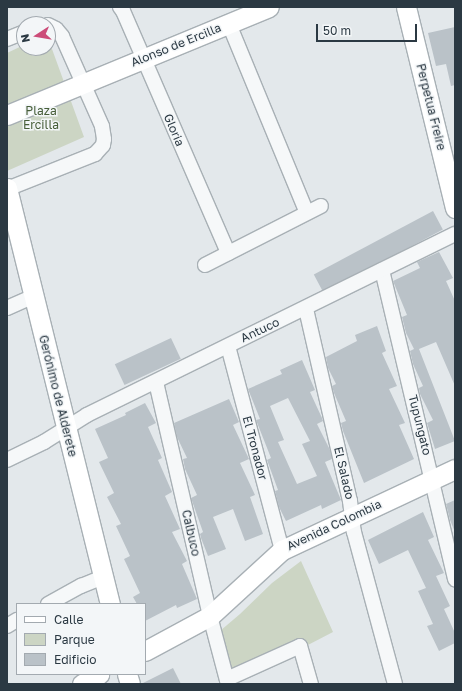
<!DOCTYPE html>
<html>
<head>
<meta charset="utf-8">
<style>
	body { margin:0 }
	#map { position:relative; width:462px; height:691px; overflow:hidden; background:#e3e8eb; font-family:"Golos Text",sans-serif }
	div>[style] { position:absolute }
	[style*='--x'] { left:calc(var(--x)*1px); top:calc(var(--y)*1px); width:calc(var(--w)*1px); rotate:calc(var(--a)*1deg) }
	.green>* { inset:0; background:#ccd5c4 }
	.building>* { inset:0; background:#bac2c8; transform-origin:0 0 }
	.roads { filter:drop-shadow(1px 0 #a8b0b5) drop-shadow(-1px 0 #a8b0b5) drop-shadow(0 1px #a8b0b5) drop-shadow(0 -1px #a8b0b5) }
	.street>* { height:14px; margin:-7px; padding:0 7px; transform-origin:7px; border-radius:7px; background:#f6f8f9 }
	.secondary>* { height:19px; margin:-9.5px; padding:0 9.5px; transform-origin:9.5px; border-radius:9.5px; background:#fff }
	span { translate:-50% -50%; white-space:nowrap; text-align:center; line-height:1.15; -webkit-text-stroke:3px #f3f6f8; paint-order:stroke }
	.street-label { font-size:12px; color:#2b3943 }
	.park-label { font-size:12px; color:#475e39 }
	.frame { position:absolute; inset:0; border:8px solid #2b3943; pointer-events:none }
	.legend { position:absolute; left:16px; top:603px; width:130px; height:72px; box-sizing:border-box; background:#f3f6f8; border:1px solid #a3aab0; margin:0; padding:5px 7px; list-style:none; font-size:12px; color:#2b3943 }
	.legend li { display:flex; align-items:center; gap:8px; height:20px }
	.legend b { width:20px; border:1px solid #a3aab0 }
	.north { position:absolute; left:16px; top:16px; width:40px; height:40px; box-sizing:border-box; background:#f3f6f8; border:1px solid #a3aab0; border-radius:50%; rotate:258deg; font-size:11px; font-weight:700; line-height:16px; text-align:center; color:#2b3943 }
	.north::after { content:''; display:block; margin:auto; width:14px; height:18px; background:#cc4c79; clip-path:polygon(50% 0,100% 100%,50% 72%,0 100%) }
	.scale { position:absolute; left:316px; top:24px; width:101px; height:18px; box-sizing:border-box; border:2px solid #2b3943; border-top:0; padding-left:5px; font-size:12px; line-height:14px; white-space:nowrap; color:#2b3943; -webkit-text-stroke:3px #f3f6f8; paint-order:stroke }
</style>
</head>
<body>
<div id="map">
	<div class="green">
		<i style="clip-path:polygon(48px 38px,84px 137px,7px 171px,7px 53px,24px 45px,24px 48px,48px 48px)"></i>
		<i style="clip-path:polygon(301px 561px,333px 632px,306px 646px,303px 639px,231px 672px,220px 631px,240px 614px,272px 583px)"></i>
	</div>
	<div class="building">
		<i style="clip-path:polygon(455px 27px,455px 85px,451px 86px,446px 64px,436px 66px,428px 33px)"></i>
		<i style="left:433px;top:211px;width:21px;height:135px;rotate:62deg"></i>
		<i style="clip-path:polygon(439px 252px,453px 278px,446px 281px,455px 301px,455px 386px,436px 342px,419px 349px,455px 441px,435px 449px,427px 423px,433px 420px,420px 394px,419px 388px,423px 386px,413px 364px,410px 351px,414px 349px,406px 333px,402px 317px,407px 315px,393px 281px,420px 268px,417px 262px)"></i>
		<i style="clip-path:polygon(377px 326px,386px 351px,382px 353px,397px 386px,389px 389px,405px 423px,399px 425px,414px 459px,364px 483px,343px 431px,341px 423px,346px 421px,334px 393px,332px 386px,336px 384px,328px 368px,326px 357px,357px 341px,355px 335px)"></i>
		<i style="left:171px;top:338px;width:23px;height:62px;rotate:65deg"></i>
		<i style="clip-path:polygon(evenodd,302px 360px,315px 390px,310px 392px,322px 418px,323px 421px,317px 424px,330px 450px,332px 459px,325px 462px,341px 500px,322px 509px,321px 505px,286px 521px,279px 507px,275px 491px,278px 490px,267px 460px,271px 458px,256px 420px,260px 419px,248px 389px,282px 374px,280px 370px,302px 360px,288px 398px,310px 441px,302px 444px,317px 476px,297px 484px,278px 442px,284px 440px,270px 406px,288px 398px)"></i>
		<i style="clip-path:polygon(229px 399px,239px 422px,233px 425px,249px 459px,240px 463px,255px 495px,250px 497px,263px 534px,245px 541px,233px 509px,213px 517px,226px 549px,208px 556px,201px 538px,200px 534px,203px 532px,191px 498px,197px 495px,185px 469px,183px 459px,187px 458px,177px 437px,174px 423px)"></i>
		<i style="clip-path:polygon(145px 403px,156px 423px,148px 427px,162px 458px,158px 460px,172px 492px,165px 496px,180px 529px,172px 532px,187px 561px,182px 564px,197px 599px,177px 608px,176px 605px,145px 621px,145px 604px,137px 604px,133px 597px,140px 593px,124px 559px,130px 556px,116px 526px,121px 524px,107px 497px,114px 493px,99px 462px,108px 458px,95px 429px,126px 415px,125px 413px)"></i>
		<i style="clip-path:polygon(455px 500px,455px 532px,450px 520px,446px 504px)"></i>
		<i style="clip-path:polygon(423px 512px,434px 537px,428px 540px,444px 573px,436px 576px,450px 606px,444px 609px,455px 633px,455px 643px,439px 651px,427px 626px,433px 624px,418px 591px,426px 588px,408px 550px,379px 564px,368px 540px)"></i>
		<i style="clip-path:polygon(173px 668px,181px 684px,141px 684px)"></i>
	</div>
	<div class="roads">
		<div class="street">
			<i style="--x:120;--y:7;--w:5;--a:53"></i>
			<i style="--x:123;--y:11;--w:264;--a:66.5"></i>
			<i style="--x:229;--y:24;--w:204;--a:67.6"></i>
			<i style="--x:7;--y:39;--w:18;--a:-22"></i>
			<i style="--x:7;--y:189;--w:95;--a:-21.7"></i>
			<i style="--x:95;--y:154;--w:12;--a:-48"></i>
			<i style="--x:103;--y:145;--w:6;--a:-81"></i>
			<i style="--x:104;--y:139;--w:13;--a:-99"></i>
			<i style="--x:102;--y:126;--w:98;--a:-114"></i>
			<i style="--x:62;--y:36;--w:9;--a:-131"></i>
			<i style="--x:56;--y:29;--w:9;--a:-153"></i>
			<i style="--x:205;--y:265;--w:130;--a:-27"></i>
			<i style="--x:382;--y:270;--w:318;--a:76.7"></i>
			<i style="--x:7;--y:308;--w:30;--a:-24"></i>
			<i style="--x:306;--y:309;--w:197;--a:77.1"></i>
			<i style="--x:350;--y:501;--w:31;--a:83"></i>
			<i style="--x:354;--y:532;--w:157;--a:74.9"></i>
			<i style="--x:228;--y:346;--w:211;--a:75.2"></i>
			<i style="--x:156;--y:382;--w:240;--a:77"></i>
			<i style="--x:210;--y:616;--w:70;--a:75.2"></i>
			<i style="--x:7;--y:460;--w:41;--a:-25.9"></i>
			<i style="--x:44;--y:442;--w:51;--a:-32.1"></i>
			<i style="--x:87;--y:415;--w:410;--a:-26.2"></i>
			<i style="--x:48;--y:604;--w:38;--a:-29"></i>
			<i style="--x:81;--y:586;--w:24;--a:-22"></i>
			<i style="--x:7;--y:626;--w:12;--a:-31"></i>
			<i style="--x:227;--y:679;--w:80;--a:-24.3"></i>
			<i style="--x:300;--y:646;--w:40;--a:74"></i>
		</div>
		<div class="secondary">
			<i style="--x:406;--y:7;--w:207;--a:76.3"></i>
			<i style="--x:7;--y:115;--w:283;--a:-22.4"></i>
			<i style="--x:7;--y:188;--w:429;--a:76.1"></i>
			<i style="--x:145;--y:651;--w:74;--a:-28.3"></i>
			<i style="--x:210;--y:616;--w:98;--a:-42.5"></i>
			<i style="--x:282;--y:550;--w:191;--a:-25.1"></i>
			<i style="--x:127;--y:674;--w:10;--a:73"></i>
			<i style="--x:82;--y:684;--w:20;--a:-30"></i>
		</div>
	</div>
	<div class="street-label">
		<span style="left:176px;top:45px;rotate:-22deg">Alonso de Ercilla</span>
		<span style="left:431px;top:107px;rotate:76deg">Perpetua Freire</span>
		<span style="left:174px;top:130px;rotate:67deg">Gloria</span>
		<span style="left:260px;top:330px;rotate:-25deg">Antuco</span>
		<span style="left:58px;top:396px;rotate:76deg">Gerónimo de Alderete</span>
		<span style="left:420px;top:425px;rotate:76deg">Tupungato</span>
		<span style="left:255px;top:448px;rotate:75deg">El Tronador</span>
		<span style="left:344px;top:473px;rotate:77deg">El Salado</span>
		<span style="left:334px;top:525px;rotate:-25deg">Avenida Colombia</span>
		<span style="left:191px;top:533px;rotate:77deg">Calbuco</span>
	</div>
	<div class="park-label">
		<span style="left:41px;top:118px">Plaza<br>Ercilla</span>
	</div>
	<div class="frame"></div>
	<ul class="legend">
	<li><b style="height:5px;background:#fff"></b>Calle</li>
	<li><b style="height:11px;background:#ccd5c4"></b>Parque</li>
	<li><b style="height:11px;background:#bac2c8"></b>Edificio</li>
	</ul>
	<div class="north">N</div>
	<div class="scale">50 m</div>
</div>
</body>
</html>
